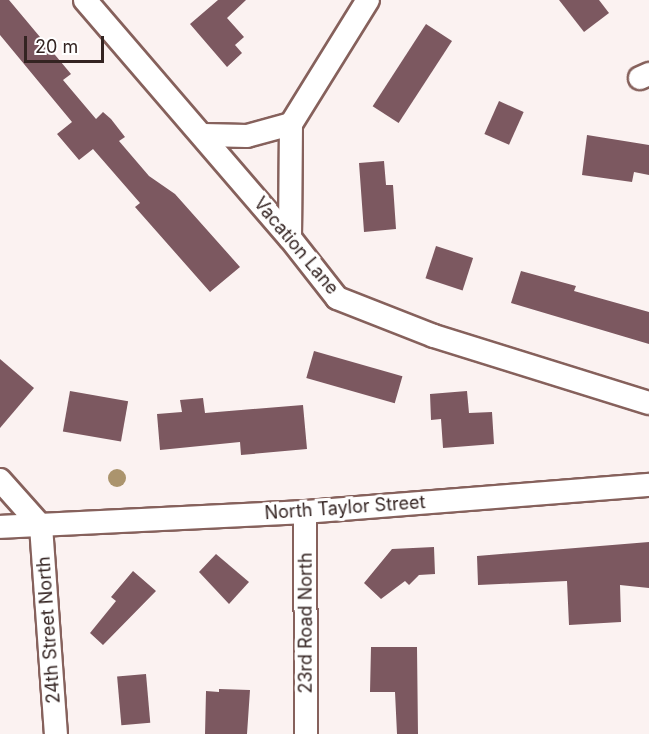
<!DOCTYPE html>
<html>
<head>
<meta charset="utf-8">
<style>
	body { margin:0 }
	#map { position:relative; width:649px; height:734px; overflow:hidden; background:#fbf2f1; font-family:Inter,sans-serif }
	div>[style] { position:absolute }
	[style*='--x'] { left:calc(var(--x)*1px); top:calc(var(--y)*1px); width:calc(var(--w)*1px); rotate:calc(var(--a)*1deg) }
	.building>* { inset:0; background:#7c5860; transform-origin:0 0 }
	.roads { filter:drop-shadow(2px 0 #86615c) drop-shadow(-2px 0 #86615c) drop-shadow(0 2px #86615c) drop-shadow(0 -2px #86615c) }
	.minor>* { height:22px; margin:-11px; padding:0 11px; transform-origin:11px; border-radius:11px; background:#fff }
	.trees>* { width:18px; height:18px; margin:-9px; border-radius:50%; background:#ab946d }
	span { translate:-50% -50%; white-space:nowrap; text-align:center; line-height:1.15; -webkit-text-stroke:6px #fff; paint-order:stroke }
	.street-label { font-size:18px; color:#342422 }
	.scale { position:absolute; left:24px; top:36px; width:80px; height:27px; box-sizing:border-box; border:3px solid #342422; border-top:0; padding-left:8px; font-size:18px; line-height:21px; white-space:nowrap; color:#342422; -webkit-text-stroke:4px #fff; paint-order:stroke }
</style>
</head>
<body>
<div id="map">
	<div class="building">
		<i style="clip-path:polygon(0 0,9px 0,71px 74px,63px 80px,96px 119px,103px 112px,111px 119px,125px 137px,119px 141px,149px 176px,175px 194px,240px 267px,210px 292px,135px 207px,140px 203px,93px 149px,79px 160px,57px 134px,72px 122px,0 35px)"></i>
		<i style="clip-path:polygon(218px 0,246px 0,227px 18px,244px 37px,235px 45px,242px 53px,227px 67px,190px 24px)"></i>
		<i style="clip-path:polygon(559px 0,599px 0,609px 13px,584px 32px)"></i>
		<i style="left:426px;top:24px;width:31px;height:98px;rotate:33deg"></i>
		<i style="left:499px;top:101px;width:27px;height:36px;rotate:24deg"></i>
		<i style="clip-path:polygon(587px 135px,649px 145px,649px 175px,634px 172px,632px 182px,582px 175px)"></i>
		<i style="clip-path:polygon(384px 161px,386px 185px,393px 185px,396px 229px,364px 232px,359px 163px)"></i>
		<i style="left:436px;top:246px;width:39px;height:34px;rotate:18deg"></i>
		<i style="clip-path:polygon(521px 271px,576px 286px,574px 291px,649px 312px,649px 344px,511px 303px)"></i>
		<i style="left:314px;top:351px;width:92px;height:28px;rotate:16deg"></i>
		<i style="clip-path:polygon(0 359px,34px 388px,0 428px)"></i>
		<i style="left:70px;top:391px;width:59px;height:41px;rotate:10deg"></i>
		<i style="clip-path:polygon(467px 391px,469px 413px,492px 412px,494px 444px,443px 448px,441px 419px,431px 420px,430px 394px)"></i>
		<i style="clip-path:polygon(203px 398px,205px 413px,303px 405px,307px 449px,241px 455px,240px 442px,160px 450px,157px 414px,182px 412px,180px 400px)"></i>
		<i style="clip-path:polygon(649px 542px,649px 588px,620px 585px,621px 622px,569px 625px,567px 581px,478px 585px,477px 556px)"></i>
		<i style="clip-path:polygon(434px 547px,435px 574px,419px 575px,409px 585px,405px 581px,381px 599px,364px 583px,392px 549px)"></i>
		<i style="clip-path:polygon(216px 554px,249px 582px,229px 604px,199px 572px)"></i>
		<i style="clip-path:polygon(133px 571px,156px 591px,103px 645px,90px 633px,116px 601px,111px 597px)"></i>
		<i style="clip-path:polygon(371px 647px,417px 647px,418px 734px,397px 734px,395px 692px,370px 692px)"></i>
		<i style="left:146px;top:674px;width:49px;height:29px;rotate:85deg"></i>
		<i style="clip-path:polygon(219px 689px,250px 690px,247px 734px,205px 734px,206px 691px,219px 692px)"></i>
	</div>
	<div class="roads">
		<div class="minor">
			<i style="--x:85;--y:0;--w:314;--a:49.3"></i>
			<i style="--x:290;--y:238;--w:76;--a:51.9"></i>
			<i style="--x:337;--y:298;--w:104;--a:21.4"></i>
			<i style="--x:434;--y:336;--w:225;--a:17.3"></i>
			<i style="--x:640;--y:78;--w:10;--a:-24"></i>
			<i style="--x:203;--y:135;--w:44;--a:1.3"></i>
			<i style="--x:247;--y:136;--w:46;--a:-15.3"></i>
			<i style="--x:290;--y:238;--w:114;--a:-89.5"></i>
			<i style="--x:291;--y:124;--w:146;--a:-58.2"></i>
			<i style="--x:0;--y:480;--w:62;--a:48.3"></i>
			<i style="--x:41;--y:526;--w:209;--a:85.9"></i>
			<i style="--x:305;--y:512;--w:222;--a:89.7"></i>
			<i style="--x:0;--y:527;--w:305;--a:-2.8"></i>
			<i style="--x:305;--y:512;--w:345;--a:-4.5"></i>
		</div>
	</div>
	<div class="trees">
		<i style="left:117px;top:478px"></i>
	</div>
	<div class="street-label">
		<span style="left:296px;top:246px;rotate:50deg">Vacation Lane</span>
		<span style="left:345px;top:508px;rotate:-4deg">North Taylor Street</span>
		<span style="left:306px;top:623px;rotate:-90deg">23rd Road North</span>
		<span style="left:49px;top:630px;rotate:-94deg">24th Street North</span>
	</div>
	<div class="scale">20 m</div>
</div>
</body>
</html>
